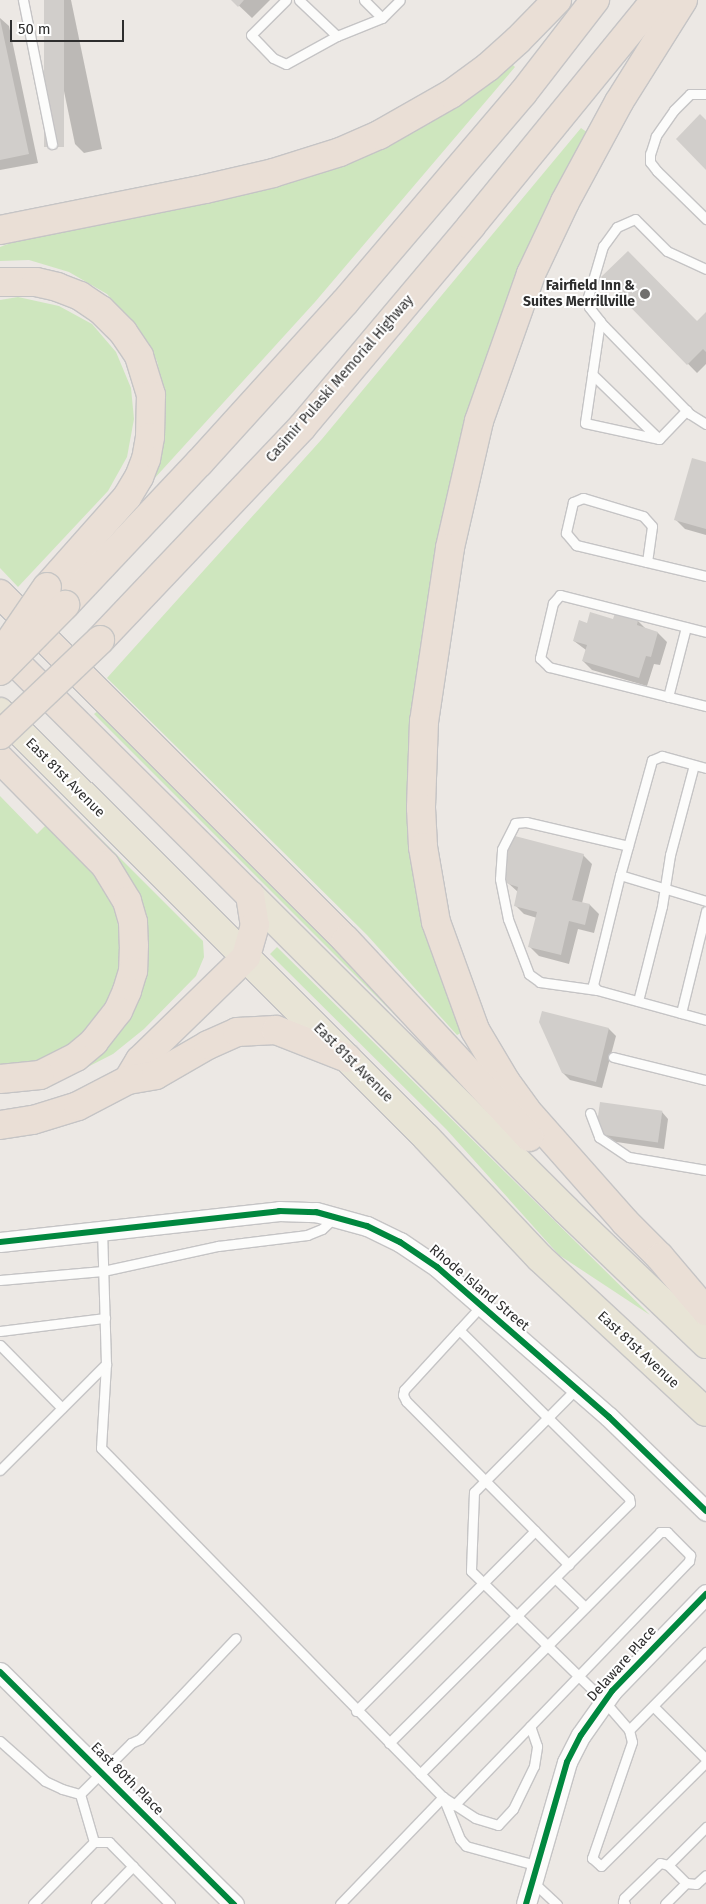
<!DOCTYPE html>
<html>
<head>
<meta charset="utf-8">
<style>
	body { margin:0 }
	#map { position:relative; width:706px; height:1904px; overflow:hidden; background:#ece8e4; font-family:"Fira Sans",sans-serif }
	div>[style] { position:absolute }
	[style*='--x'] { left:calc(var(--x)*1px); top:calc(var(--y)*1px); width:calc(var(--w)*1px); rotate:calc(var(--a)*1deg) }
	.green>* { inset:0; background:#cee6be }
	.shadow>* { inset:0; background:#0003 }
	.building>* { inset:0; background:#d1cecb; transform-origin:0 0 }
	.roads { filter:drop-shadow(1px 0 #c5c4c5) drop-shadow(-1px 0 #c5c4c5) drop-shadow(0 1px #c5c4c5) drop-shadow(0 -1px #c5c4c5) }
	.lane>* { height:9px; margin:-4.5px; padding:0 4.5px; transform-origin:4.5px; border-radius:4.5px; background:#fcfcfb }
	.street>* { height:19px; margin:-9.5px; padding:0 9.5px; transform-origin:9.5px; border-radius:9.5px; background:#fcfcfb }
	.primary>* { height:28px; margin:-14px; padding:0 14px; transform-origin:14px; border-radius:14px; background:#e8e4d6 }
	.highway>* { height:28px; margin:-14px; padding:0 14px; transform-origin:14px; border-radius:14px; background:#eadfd6 }
	.bridges { filter:drop-shadow(1px 0 #c6c5c4) drop-shadow(-1px 0 #c6c5c4) drop-shadow(0 1px #c6c5c4) drop-shadow(0 -1px #c6c5c4) }
	.highway-bridge>* { height:28px; margin:-14px; padding:0 14px; transform-origin:14px; border-radius:14px; background:#eadfd6 }
	.cycleway>* { height:6px; margin:-3px; padding:0 3px; transform-origin:3px; border-radius:3px; background:#00873e }
	.dots>* { width:14px; height:14px; translate:-50% -50%; box-sizing:border-box; border:2px solid #fff; border-radius:50% }
	span { translate:-50% -50%; white-space:nowrap; text-align:center; line-height:1.15; -webkit-text-stroke:4px #fff; paint-order:stroke }
	.poi-label { font-size:14px; color:#2e2e2e; font-weight:700 }
	.right { translate:-100% -50%; text-align:right }
	.street-label { font-size:14px; color:#2e2e2e }
	.scale { position:absolute; left:10px; top:20px; width:114px; height:22px; box-sizing:border-box; border:2px solid #2e2e2e; border-top:0; padding-left:6px; font-size:15px; line-height:18px; white-space:nowrap; color:#2e2e2e; -webkit-text-stroke:4px #fff; paint-order:stroke }
</style>
</head>
<body>
<div id="map">
	<div class="green">
		<i style="clip-path:polygon(508px 60px,515px 67px,315px 302px,153px 480px,165px 439px,165px 397px,157px 361px,139px 329px,107px 294px,69px 272px,29px 260px,0 261px,0 247px,61px 224px,261px 185px)"></i>
		<i style="clip-path:polygon(581px 128px,588px 133px,471px 407px,445px 506px,428px 616px,424px 907px,444px 985px,465px 1031px,457px 1035px,367px 935px,107px 678px,322px 439px)"></i>
		<i style="clip-path:polygon(18px 297px,59px 306px,92px 324px,116px 352px,131px 388px,134px 419px,127px 457px,108px 491px,18px 587px,0 568px,0 300px)"></i>
		<i style="clip-path:polygon(99px 710px,355px 964px,414px 1029px,411px 1031px,94px 714px)"></i>
		<i style="clip-path:polygon(34px 772px,203px 941px,204px 957px,196px 976px,144px 1029px,113px 1054px,74px 1074px,103px 1050px,139px 909px,29px 777px)"></i>
		<i style="clip-path:polygon(0 796px,37px 834px,48px 823px,95px 871px,113px 903px,122px 943px,116px 983px,96px 1022px,66px 1049px,29px 1064px,0 1066px)"></i>
		<i style="clip-path:polygon(277px 947px,650px 1315px,559px 1255px,446px 1129px,270px 954px)"></i>
	</div>
	<div class="shadow">
		<i style="clip-path:polygon(45px 0,71px 0,102px 149px,84px 153px,75px 144px)"></i>
		<i style="clip-path:polygon(233px 0,270px 0,252px 18px)"></i>
		<i style="clip-path:polygon(0 18px,9px 26px,38px 163px,0 170px)"></i>
		<i style="clip-path:polygon(603px 277px,697px 323px,706px 314px,706px 364px,697px 373px)"></i>
		<i style="clip-path:polygon(706px 463px,706px 535px,685px 529px,676px 520px)"></i>
		<i style="clip-path:polygon(614px 620px,638px 621px,646px 629px,658px 633px,667px 642px,660px 665px,654px 664px,647px 686px,592px 670px,583px 661px,586px 650px,574px 641px,588px 624px)"></i>
		<i style="clip-path:polygon(583px 855px,592px 864px,582px 903px,590px 905px,599px 914px,594px 933px,578px 929px,569px 964px,539px 956px,530px 947px,537px 918px,524px 914px,515px 905px,518px 892px,507px 882px)"></i>
		<i style="clip-path:polygon(543px 1013px,609px 1029px,616px 1036px,602px 1088px,570px 1080px,563px 1073px)"></i>
		<i style="clip-path:polygon(662px 1112px,668px 1119px,664px 1149px,603px 1140px,596px 1133px)"></i>
	</div>
	<div class="building">
		<i style="left:44px;top:0;width:20px;height:147px"></i>
		<i style="clip-path:polygon(231px 0,244px 0,238px 7px)"></i>
		<i style="clip-path:polygon(0 19px,29px 154px,0 160px)"></i>
		<i style="clip-path:polygon(700px 114px,706px 120px,706px 170px,676px 139px)"></i>
		<i style="clip-path:polygon(628px 251px,697px 321px,706px 312px,706px 352px,703px 349px,687px 365px,601px 277px)"></i>
		<i style="clip-path:polygon(692px 458px,706px 462px,706px 529px,674px 520px)"></i>
		<i style="clip-path:polygon(590px 612px,613px 619px,615px 613px,638px 620px,637px 625px,658px 632px,651px 657px,646px 656px,639px 678px,582px 661px,587px 645px,573px 641px,579px 620px,587px 623px)"></i>
		<i style="clip-path:polygon(511px 835px,584px 854px,572px 900px,590px 904px,585px 925px,569px 921px,561px 955px,528px 947px,537px 912px,514px 906px,518px 887px,506px 883px,502px 867px)"></i>
		<i style="clip-path:polygon(542px 1011px,609px 1028px,596px 1082px,562px 1073px,539px 1022px)"></i>
		<i style="left:600px;top:1102px;width:63px;height:32px;rotate:8deg"></i>
	</div>
	<div class="roads">
		<div class="lane">
			<i style="--x:23;--y:0;--w:147;--a:78.6"></i>
			<i style="--x:286;--y:0;--w:49;--a:135"></i>
			<i style="--x:251;--y:35;--w:32;--a:46"></i>
			<i style="--x:273;--y:58;--w:14;--a:25"></i>
			<i style="--x:286;--y:64;--w:58;--a:-28.8"></i>
			<i style="--x:337;--y:36;--w:48;--a:-21.8"></i>
			<i style="--x:382;--y:18;--w:25;--a:-45"></i>
			<i style="--x:299;--y:0;--w:52;--a:43.5"></i>
			<i style="--x:364;--y:0;--w:25;--a:45"></i>
			<i style="--x:706;--y:94;--w:16;--a:180"></i>
			<i style="--x:690;--y:94;--w:23;--a:135"></i>
			<i style="--x:674;--y:110;--w:32;--a:125"></i>
			<i style="--x:656;--y:136;--w:19;--a:108"></i>
			<i style="--x:650;--y:154;--w:8;--a:90"></i>
			<i style="--x:650;--y:162;--w:11;--a:52"></i>
			<i style="--x:657;--y:171;--w:69;--a:44.4"></i>
			<i style="--x:706;--y:269;--w:43;--a:-155.2"></i>
			<i style="--x:667;--y:251;--w:45;--a:-135"></i>
			<i style="--x:635;--y:219;--w:20;--a:156"></i>
			<i style="--x:617;--y:227;--w:24;--a:126"></i>
			<i style="--x:603;--y:246;--w:53;--a:106.4"></i>
			<i style="--x:588;--y:297;--w:10;--a:84"></i>
			<i style="--x:589;--y:307;--w:24;--a:52"></i>
			<i style="--x:604;--y:326;--w:123;--a:45.7"></i>
			<i style="--x:690;--y:414;--w:19;--a:32"></i>
			<i style="--x:600;--y:321;--w:103;--a:98.4"></i>
			<i style="--x:585;--y:423;--w:76;--a:12.2"></i>
			<i style="--x:659;--y:439;--w:40;--a:-46"></i>
			<i style="--x:592;--y:374;--w:93;--a:44.1"></i>
			<i style="--x:647;--y:562;--w:36;--a:-82"></i>
			<i style="--x:652;--y:526;--w:13;--a:-132"></i>
			<i style="--x:643;--y:516;--w:63;--a:-163.3"></i>
			<i style="--x:583;--y:498;--w:11;--a:158"></i>
			<i style="--x:573;--y:502;--w:32;--a:103"></i>
			<i style="--x:566;--y:533;--w:16;--a:50"></i>
			<i style="--x:576;--y:545;--w:73;--a:13.5"></i>
			<i style="--x:647;--y:562;--w:61;--a:13.3"></i>
			<i style="--x:706;--y:632;--w:151;--a:-165.8"></i>
			<i style="--x:560;--y:595;--w:11;--a:131"></i>
			<i style="--x:553;--y:603;--w:57;--a:103.3"></i>
			<i style="--x:540;--y:658;--w:13;--a:45"></i>
			<i style="--x:549;--y:667;--w:162;--a:14"></i>
			<i style="--x:668;--y:697;--w:72;--a:-75.6"></i>
			<i style="--x:706;--y:768;--w:46;--a:-164.7"></i>
			<i style="--x:662;--y:756;--w:11;--a:158"></i>
			<i style="--x:652;--y:760;--w:119;--a:105.5"></i>
			<i style="--x:620;--y:875;--w:113;--a:103.8"></i>
			<i style="--x:593;--y:985;--w:6;--a:51"></i>
			<i style="--x:597;--y:990;--w:113;--a:15.4"></i>
			<i style="--x:620;--y:875;--w:90;--a:16.8"></i>
			<i style="--x:597;--y:990;--w:58;--a:-172"></i>
			<i style="--x:540;--y:982;--w:14;--a:-144"></i>
			<i style="--x:529;--y:974;--w:59;--a:-110.9"></i>
			<i style="--x:508;--y:919;--w:41;--a:-101.3"></i>
			<i style="--x:500;--y:879;--w:30;--a:-86"></i>
			<i style="--x:502;--y:849;--w:29;--a:-63"></i>
			<i style="--x:515;--y:823;--w:11;--a:-5"></i>
			<i style="--x:526;--y:822;--w:105;--a:13.2"></i>
			<i style="--x:638;--y:1001;--w:98;--a:-75.8"></i>
			<i style="--x:662;--y:906;--w:52;--a:-81.1"></i>
			<i style="--x:670;--y:855;--w:93;--a:-75.1"></i>
			<i style="--x:681;--y:1013;--w:105;--a:-76.2"></i>
			<i style="--x:613;--y:1057;--w:96;--a:13.9"></i>
			<i style="--x:590;--y:1113;--w:26;--a:69"></i>
			<i style="--x:599;--y:1137;--w:36;--a:34"></i>
			<i style="--x:629;--y:1157;--w:78;--a:9.6"></i>
			<i style="--x:0;--y:1280;--w:103;--a:-5"></i>
			<i style="--x:103;--y:1271;--w:118;--a:-12.3"></i>
			<i style="--x:218;--y:1246;--w:90;--a:-7"></i>
			<i style="--x:307;--y:1235;--w:16;--a:-22"></i>
			<i style="--x:322;--y:1229;--w:18;--a:-43"></i>
			<i style="--x:481;--y:1306;--w:114;--a:132.5"></i>
			<i style="--x:404;--y:1390;--w:5;--a:101"></i>
			<i style="--x:403;--y:1395;--w:7;--a:63"></i>
			<i style="--x:406;--y:1401;--w:231;--a:45.2"></i>
			<i style="--x:0;--y:1331;--w:106;--a:-7.1"></i>
			<i style="--x:0;--y:1345;--w:88;--a:45.5"></i>
			<i style="--x:106;--y:1364;--w:84;--a:93.4"></i>
			<i style="--x:101;--y:1448;--w:489;--a:45.6"></i>
			<i style="--x:443;--y:1797;--w:38;--a:33"></i>
			<i style="--x:475;--y:1818;--w:24;--a:17"></i>
			<i style="--x:498;--y:1825;--w:22;--a:-47"></i>
			<i style="--x:513;--y:1809;--w:48;--a:-64"></i>
			<i style="--x:534;--y:1766;--w:20;--a:-81"></i>
			<i style="--x:537;--y:1746;--w:21;--a:-109"></i>
			<i style="--x:576;--y:1389;--w:145;--a:134.7"></i>
			<i style="--x:474;--y:1492;--w:79;--a:92.2"></i>
			<i style="--x:471;--y:1571;--w:186;--a:44.3"></i>
			<i style="--x:604;--y:1701;--w:38;--a:49"></i>
			<i style="--x:629;--y:1730;--w:110;--a:-45.4"></i>
			<i style="--x:0;--y:1470;--w:150;--a:-45"></i>
			<i style="--x:106;--y:1364;--w:133;--a:-91.7"></i>
			<i style="--x:555;--y:1578;--w:42;--a:44"></i>
			<i style="--x:653;--y:1706;--w:75;--a:45"></i>
			<i style="--x:356;--y:1711;--w:254;--a:-45.2"></i>
			<i style="--x:629;--y:1730;--w:12;--a:76"></i>
			<i style="--x:632;--y:1742;--w:123;--a:109"></i>
			<i style="--x:592;--y:1858;--w:12;--a:42"></i>
			<i style="--x:601;--y:1866;--w:148;--a:-44.7"></i>
			<i style="--x:0;--y:1741;--w:60;--a:41.6"></i>
			<i style="--x:45;--y:1781;--w:19;--a:25"></i>
			<i style="--x:62;--y:1789;--w:19;--a:16"></i>
			<i style="--x:389;--y:1743;--w:340;--a:-44.9"></i>
			<i style="--x:630;--y:1503;--w:5;--a:-101"></i>
			<i style="--x:629;--y:1498;--w:239;--a:-135.3"></i>
			<i style="--x:420;--y:1774;--w:341;--a:-45.2"></i>
			<i style="--x:660;--y:1532;--w:7;--a:0"></i>
			<i style="--x:667;--y:1532;--w:33;--a:45"></i>
			<i style="--x:690;--y:1555;--w:6;--a:99"></i>
			<i style="--x:689;--y:1561;--w:339;--a:133.9"></i>
			<i style="--x:94;--y:1842;--w:50;--a:-106.3"></i>
			<i style="--x:80;--y:1794;--w:72;--a:-45"></i>
			<i style="--x:131;--y:1743;--w:10;--a:-24"></i>
			<i style="--x:140;--y:1739;--w:139;--a:-46.5"></i>
			<i style="--x:668;--y:1865;--w:25;--a:45"></i>
			<i style="--x:686;--y:1883;--w:10;--a:6"></i>
			<i style="--x:696;--y:1884;--w:13;--a:-42"></i>
			<i style="--x:533;--y:1882;--w:33;--a:43"></i>
			<i style="--x:33;--y:1904;--w:87;--a:-45.5"></i>
			<i style="--x:94;--y:1842;--w:15;--a:0"></i>
			<i style="--x:109;--y:1842;--w:87;--a:45.5"></i>
			<i style="--x:96;--y:1904;--w:53;--a:-45.8"></i>
			<i style="--x:340;--y:1904;--w:149;--a:-46.1"></i>
			<i style="--x:443;--y:1797;--w:45;--a:68"></i>
			<i style="--x:460;--y:1839;--w:9;--a:49"></i>
			<i style="--x:466;--y:1846;--w:76;--a:15.3"></i>
			<i style="--x:625;--y:1904;--w:3;--a:-135"></i>
			<i style="--x:623;--y:1902;--w:4;--a:-76"></i>
			<i style="--x:624;--y:1898;--w:50;--a:-44.2"></i>
			<i style="--x:660;--y:1863;--w:8;--a:14"></i>
			<i style="--x:668;--y:1865;--w:54;--a:-45"></i>
			<i style="--x:665;--y:1904;--w:30;--a:-45"></i>
		</div>
		<div class="street">
			<i style="--x:0;--y:1242;--w:281;--a:-6.3"></i>
			<i style="--x:279;--y:1211;--w:37;--a:2"></i>
			<i style="--x:316;--y:1212;--w:53;--a:15.4"></i>
			<i style="--x:367;--y:1226;--w:37;--a:26"></i>
			<i style="--x:400;--y:1242;--w:45;--a:34"></i>
			<i style="--x:437;--y:1267;--w:228;--a:41.1"></i>
			<i style="--x:609;--y:1417;--w:135;--a:44.1"></i>
			<i style="--x:0;--y:1672;--w:330;--a:44.8"></i>
			<i style="--x:526;--y:1904;--w:148;--a:-73.9"></i>
			<i style="--x:567;--y:1762;--w:30;--a:-63"></i>
			<i style="--x:581;--y:1735;--w:54;--a:-54.8"></i>
			<i style="--x:612;--y:1691;--w:135;--a:-45.9"></i>
		</div>
		<div class="primary">
			<i style="--x:0;--y:712;--w:602;--a:44.93"></i>
			<i style="--x:426;--y:1137;--w:166;--a:46.7"></i>
			<i style="--x:540;--y:1258;--w:226;--a:42.9"></i>
			<i style="--x:250;--y:895;--w:446;--a:44.9"></i>
			<i style="--x:566;--y:1210;--w:194;--a:43.7"></i>
		</div>
		<div class="highway">
			<i style="--x:683;--y:0;--w:120;--a:122.1"></i>
			<i style="--x:619;--y:102;--w:114;--a:118.4"></i>
			<i style="--x:565;--y:202;--w:80;--a:115.3"></i>
			<i style="--x:531;--y:274;--w:156;--a:109.5"></i>
			<i style="--x:479;--y:421;--w:130;--a:102.9"></i>
			<i style="--x:450;--y:548;--w:175;--a:98.5"></i>
			<i style="--x:424;--y:721;--w:87;--a:92"></i>
			<i style="--x:421;--y:808;--w:39;--a:87"></i>
			<i style="--x:423;--y:847;--w:76;--a:80.2"></i>
			<i style="--x:436;--y:922;--w:115;--a:70.1"></i>
			<i style="--x:475;--y:1030;--w:61;--a:59.2"></i>
			<i style="--x:506;--y:1082;--w:34;--a:54"></i>
			<i style="--x:526;--y:1110;--w:149;--a:48.5"></i>
			<i style="--x:625;--y:1222;--w:49;--a:45"></i>
			<i style="--x:660;--y:1257;--w:71;--a:49.6"></i>
			<i style="--x:0;--y:230;--w:209;--a:-11.3"></i>
			<i style="--x:205;--y:189;--w:70;--a:-13.2"></i>
			<i style="--x:273;--y:173;--w:70;--a:-17.4"></i>
			<i style="--x:340;--y:152;--w:43;--a:-23.6"></i>
			<i style="--x:379;--y:135;--w:83;--a:-29.7"></i>
			<i style="--x:451;--y:94;--w:46;--a:-36.1"></i>
			<i style="--x:488;--y:67;--w:40;--a:-42"></i>
			<i style="--x:518;--y:40;--w:56;--a:-45.7"></i>
			<i style="--x:0;--y:282;--w:36;--a:0"></i>
			<i style="--x:36;--y:282;--w:22;--a:13"></i>
			<i style="--x:57;--y:287;--w:25;--a:21"></i>
			<i style="--x:80;--y:296;--w:25;--a:34"></i>
			<i style="--x:101;--y:310;--w:31;--a:45"></i>
			<i style="--x:123;--y:332;--w:29;--a:56"></i>
			<i style="--x:139;--y:356;--w:41;--a:72.9"></i>
			<i style="--x:151;--y:395;--w:42;--a:91.4"></i>
			<i style="--x:150;--y:437;--w:22;--a:100"></i>
			<i style="--x:146;--y:459;--w:19;--a:111"></i>
			<i style="--x:139;--y:477;--w:23;--a:121"></i>
			<i style="--x:127;--y:497;--w:120;--a:131.6"></i>
			<i style="--x:0;--y:594;--w:489;--a:45"></i>
			<i style="--x:346;--y:940;--w:269;--a:47.1"></i>
			<i style="--x:65;--y:605;--w:195;--a:-46.7"></i>
			<i style="--x:199;--y:463;--w:217;--a:-47.8"></i>
			<i style="--x:345;--y:302;--w:275;--a:-49.6"></i>
			<i style="--x:523;--y:93;--w:118;--a:-52.3"></i>
			<i style="--x:100;--y:640;--w:294;--a:-46.5"></i>
			<i style="--x:302;--y:427;--w:263;--a:-49.9"></i>
			<i style="--x:471;--y:226;--w:291;--a:-50.8"></i>
			<i style="--x:0;--y:647;--w:352;--a:44.8"></i>
			<i style="--x:250;--y:895;--w:30;--a:81"></i>
			<i style="--x:255;--y:925;--w:33;--a:106"></i>
			<i style="--x:246;--y:957;--w:148;--a:135.8"></i>
			<i style="--x:140;--y:1060;--w:23;--a:121"></i>
			<i style="--x:0;--y:759;--w:149;--a:45.3"></i>
			<i style="--x:105;--y:865;--w:42;--a:58.6"></i>
			<i style="--x:127;--y:901;--w:22;--a:74"></i>
			<i style="--x:133;--y:922;--w:23;--a:88"></i>
			<i style="--x:134;--y:945;--w:26;--a:92"></i>
			<i style="--x:133;--y:971;--w:21;--a:107"></i>
			<i style="--x:127;--y:991;--w:22;--a:114"></i>
			<i style="--x:118;--y:1011;--w:39;--a:128"></i>
			<i style="--x:94;--y:1042;--w:23;--a:140"></i>
			<i style="--x:76;--y:1057;--w:40;--a:153.4"></i>
			<i style="--x:40;--y:1075;--w:40;--a:174.3"></i>
			<i style="--x:0;--y:1125;--w:33;--a:-9"></i>
			<i style="--x:33;--y:1120;--w:47;--a:-17.3"></i>
			<i style="--x:78;--y:1106;--w:56;--a:-27.5"></i>
			<i style="--x:128;--y:1080;--w:28;--a:-10"></i>
			<i style="--x:156;--y:1075;--w:60;--a:-30"></i>
			<i style="--x:208;--y:1045;--w:32;--a:-24"></i>
			<i style="--x:237;--y:1032;--w:39;--a:-3"></i>
			<i style="--x:276;--y:1030;--w:76;--a:21.5"></i>
		</div>
	</div>
	<div class="bridges">
		<div class="highway-bridge">
			<i style="--x:5;--y:648;--w:74;--a:-55.5"></i>
			<i style="--x:0;--y:671;--w:93;--a:-45.4"></i>
			<i style="--x:0;--y:735;--w:138;--a:-43.5"></i>
		</div>
	</div>
	<div class="cycleway">
		<i style="--x:0;--y:1242;--w:281;--a:-6.3"></i>
		<i style="--x:279;--y:1211;--w:37;--a:2"></i>
		<i style="--x:316;--y:1212;--w:53;--a:15.4"></i>
		<i style="--x:367;--y:1226;--w:37;--a:26"></i>
		<i style="--x:400;--y:1242;--w:45;--a:34"></i>
		<i style="--x:437;--y:1267;--w:228;--a:41.1"></i>
		<i style="--x:609;--y:1417;--w:135;--a:44.1"></i>
		<i style="--x:0;--y:1672;--w:330;--a:44.8"></i>
		<i style="--x:526;--y:1904;--w:148;--a:-73.9"></i>
		<i style="--x:567;--y:1762;--w:30;--a:-63"></i>
		<i style="--x:581;--y:1735;--w:54;--a:-54.8"></i>
		<i style="--x:612;--y:1691;--w:135;--a:-45.9"></i>
	</div>
	<div class="dots">
		<i style="left:645px;top:294px;background:#706f6e"></i>
	</div>
	<div class="poi-label">
		<span class="right" style="left:635px;top:294px">Fairfield Inn &amp;<br>Suites Merrillville</span>
	</div>
	<div class="street-label">
		<span style="left:340px;top:379px;rotate:-49deg">Casimir Pulaski Memorial Highway</span>
		<span style="left:65px;top:778px;rotate:45deg">East 81st Avenue</span>
		<span style="left:353px;top:1063px;rotate:45deg">East 81st Avenue</span>
		<span style="left:479px;top:1288px;rotate:40deg">Rhode Island Street</span>
		<span style="left:638px;top:1350px;rotate:43deg">East 81st Avenue</span>
		<span style="left:622px;top:1664px;rotate:-48deg">Delaware Place</span>
		<span style="left:127px;top:1779px;rotate:45deg">East 80th Place</span>
	</div>
	<div class="scale">50 m</div>
</div>
</body>
</html>
